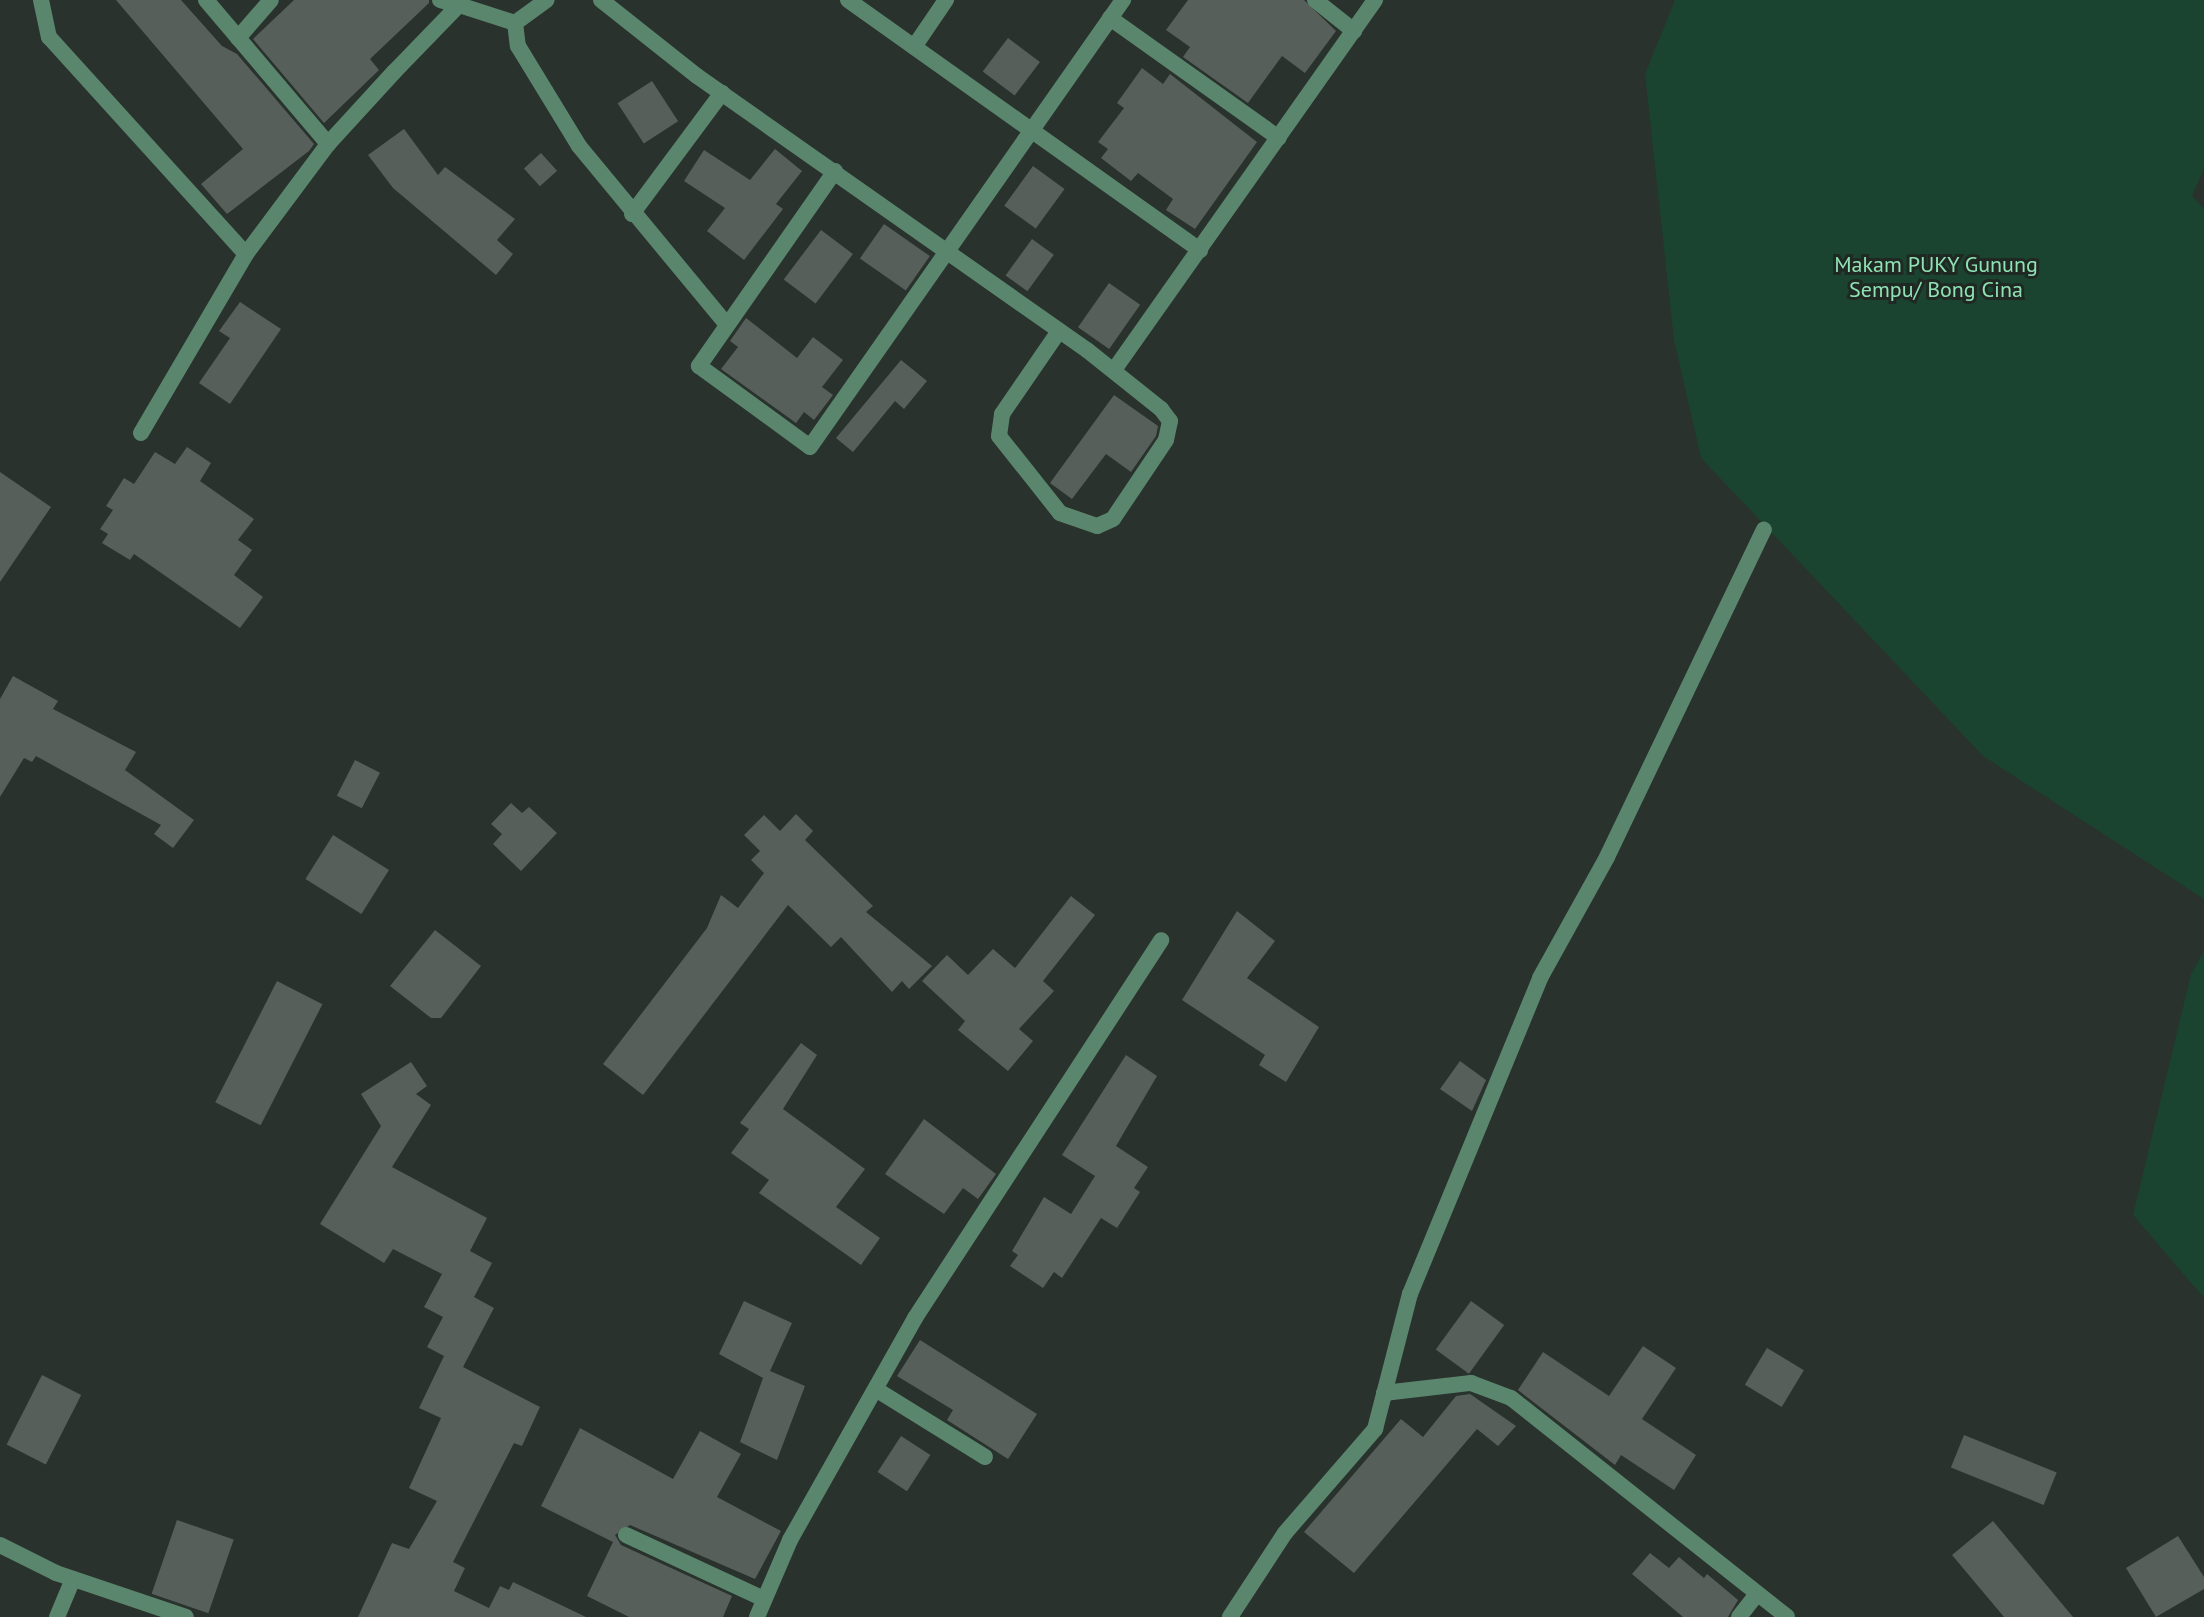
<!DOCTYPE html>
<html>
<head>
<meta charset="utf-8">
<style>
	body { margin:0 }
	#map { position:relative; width:2204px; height:1617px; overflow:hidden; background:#29322d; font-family:"PT Sans",sans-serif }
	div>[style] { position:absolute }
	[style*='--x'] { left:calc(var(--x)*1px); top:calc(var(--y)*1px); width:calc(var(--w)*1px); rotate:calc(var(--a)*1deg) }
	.green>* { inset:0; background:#1a442f }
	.building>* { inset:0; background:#565f59; transform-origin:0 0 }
	.minor>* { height:16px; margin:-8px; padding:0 8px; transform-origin:8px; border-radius:8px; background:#5b866e }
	span { translate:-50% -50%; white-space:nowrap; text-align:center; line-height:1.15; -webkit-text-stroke:6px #202823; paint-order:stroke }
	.park-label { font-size:22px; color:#8ee2b3 }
</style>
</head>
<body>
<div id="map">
	<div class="green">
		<i style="clip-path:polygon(1675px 0,2204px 0,2204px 168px,2192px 196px,2204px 209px,2204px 899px,1983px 756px,1701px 458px,1674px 340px,1645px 74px)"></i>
		<i style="clip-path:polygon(2204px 951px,2204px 1298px,2133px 1215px,2191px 974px)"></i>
	</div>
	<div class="building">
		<i style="clip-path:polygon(116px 0,181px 0,222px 46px,237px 54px,314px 144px,309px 151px,227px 214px,201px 184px,243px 149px)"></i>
		<i style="clip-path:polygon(294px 0,429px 0,429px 3px,370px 59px,379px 70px,324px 123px,253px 39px)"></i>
		<i style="clip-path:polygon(1188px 0,1304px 0,1336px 31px,1305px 73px,1282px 56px,1248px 103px,1183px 57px,1190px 47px,1166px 30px)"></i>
		<i style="left:1008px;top:38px;width:40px;height:42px;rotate:37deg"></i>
		<i style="clip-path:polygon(1142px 68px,1163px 84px,1170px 74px,1257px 142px,1195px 229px,1166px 210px,1173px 199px,1138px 173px,1131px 181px,1101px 158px,1108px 149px,1098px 142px,1124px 108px,1117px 103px)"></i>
		<i style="left:652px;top:81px;width:48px;height:41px;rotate:57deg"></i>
		<i style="clip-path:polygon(404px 129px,438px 175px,445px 167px,515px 219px,497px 240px,513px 254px,496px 275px,393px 188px,368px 155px)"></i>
		<i style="clip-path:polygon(775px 149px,802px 171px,776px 204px,783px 209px,744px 260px,707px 231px,725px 208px,684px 181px,704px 150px,750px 180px)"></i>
		<i style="left:541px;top:153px;width:24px;height:23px;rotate:48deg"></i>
		<i style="left:1033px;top:166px;width:39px;height:49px;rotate:36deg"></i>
		<i style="left:884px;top:224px;width:56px;height:42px;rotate:35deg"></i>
		<i style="left:821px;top:230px;width:40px;height:62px;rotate:37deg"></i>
		<i style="left:1032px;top:239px;width:27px;height:45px;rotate:36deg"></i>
		<i style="left:1109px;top:283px;width:38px;height:54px;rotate:35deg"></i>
		<i style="clip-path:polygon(240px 302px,281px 329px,230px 404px,199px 383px,230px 338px,219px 331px)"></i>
		<i style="clip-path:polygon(746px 318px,797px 358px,813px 337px,843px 360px,822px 387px,833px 395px,814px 420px,804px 412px,796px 423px,721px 369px,738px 347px,730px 341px)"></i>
		<i style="clip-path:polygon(901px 360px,927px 381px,904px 409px,895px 401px,853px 452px,836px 438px)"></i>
		<i style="clip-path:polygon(1114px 395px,1158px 426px,1156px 436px,1131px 472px,1106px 454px,1072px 499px,1050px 483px)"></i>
		<i style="clip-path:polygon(187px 447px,211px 463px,200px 481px,254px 519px,238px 540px,252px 550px,234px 575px,263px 597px,240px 628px,134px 554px,130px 560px,102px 543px,108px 534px,100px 529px,113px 510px,106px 506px,124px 478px,134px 484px,155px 452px,175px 464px)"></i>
		<i style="clip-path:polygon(0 472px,51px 507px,0 582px)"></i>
		<i style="clip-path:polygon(13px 676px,58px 701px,53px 709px,136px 752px,125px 770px,194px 820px,173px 848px,154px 834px,161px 825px,36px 756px,32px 762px,24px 758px,0 797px,0 699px)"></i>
		<i style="left:355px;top:760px;width:28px;height:40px;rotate:27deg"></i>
		<i style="clip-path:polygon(511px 803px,522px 813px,529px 807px,557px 833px,521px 871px,493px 844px,502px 834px,491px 824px)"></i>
		<i style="clip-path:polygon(796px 814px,813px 831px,805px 840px,873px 906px,866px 912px,932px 966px,909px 989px,902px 981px,892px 992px,841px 937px,831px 947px,788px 905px,643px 1095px,603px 1064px,707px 928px,721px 895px,738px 908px,764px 873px,751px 860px,760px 851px,744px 835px,764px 815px,780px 831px)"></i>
		<i style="left:333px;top:835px;width:66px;height:52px;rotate:32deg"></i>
		<i style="clip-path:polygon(1071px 896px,1095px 915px,1043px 981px,1054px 991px,1019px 1029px,1033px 1041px,1008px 1071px,958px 1030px,965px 1021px,922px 981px,947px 955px,968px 975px,993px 949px,1015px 968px)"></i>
		<i style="clip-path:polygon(1237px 911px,1275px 941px,1247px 978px,1319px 1027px,1286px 1082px,1259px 1065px,1265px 1055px,1182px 1000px)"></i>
		<i style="clip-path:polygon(435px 930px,481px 966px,441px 1018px,431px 1018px,390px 986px)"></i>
		<i style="left:277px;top:981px;width:51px;height:136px;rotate:27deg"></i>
		<i style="clip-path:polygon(801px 1043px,817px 1055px,783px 1109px,865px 1169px,836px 1207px,880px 1238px,861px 1265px,759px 1193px,769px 1180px,731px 1153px,749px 1129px,740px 1123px)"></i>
		<i style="clip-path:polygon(1126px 1055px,1157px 1076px,1116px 1146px,1148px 1167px,1134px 1188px,1140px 1192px,1117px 1228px,1101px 1218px,1062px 1278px,1054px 1272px,1043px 1288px,1010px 1266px,1018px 1255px,1012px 1251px,1044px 1197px,1071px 1214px,1095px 1176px,1062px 1155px)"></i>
		<i style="clip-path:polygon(1460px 1061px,1486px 1080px,1472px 1111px,1440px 1089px)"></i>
		<i style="clip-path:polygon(411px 1062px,427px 1086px,416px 1094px,431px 1105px,392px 1167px,487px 1218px,470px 1251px,492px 1263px,474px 1297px,494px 1308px,463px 1367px,540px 1407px,522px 1446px,514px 1443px,453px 1562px,465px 1568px,454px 1591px,489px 1608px,500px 1586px,509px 1590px,513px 1582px,586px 1617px,358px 1617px,392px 1543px,409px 1549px,437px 1501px,409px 1488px,441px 1418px,419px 1408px,444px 1356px,427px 1347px,443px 1317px,424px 1307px,442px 1274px,393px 1249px,384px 1263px,320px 1224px,381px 1126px,361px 1094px)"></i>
		<i style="clip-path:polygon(924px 1119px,996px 1174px,978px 1199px,963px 1188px,944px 1214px,885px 1174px)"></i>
		<i style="clip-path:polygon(744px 1301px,792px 1323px,770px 1371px,805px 1386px,777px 1460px,740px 1442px,763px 1378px,719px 1354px)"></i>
		<i style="left:1471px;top:1301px;width:41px;height:60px;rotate:36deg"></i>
		<i style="clip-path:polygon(920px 1340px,1037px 1414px,1008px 1459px,947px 1420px,953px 1410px,897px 1376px)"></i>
		<i style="clip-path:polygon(1643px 1346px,1676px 1368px,1642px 1419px,1696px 1455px,1674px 1490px,1621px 1455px,1615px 1465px,1518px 1390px,1543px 1352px,1609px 1396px)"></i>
		<i style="left:1767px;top:1348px;width:43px;height:43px;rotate:31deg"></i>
		<i style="left:42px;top:1375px;width:44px;height:78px;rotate:27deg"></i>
		<i style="clip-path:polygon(1470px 1394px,1516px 1426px,1498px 1446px,1477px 1429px,1354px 1573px,1304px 1532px,1401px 1419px,1423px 1437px,1456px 1396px)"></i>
		<i style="clip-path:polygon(580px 1428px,673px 1479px,700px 1431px,741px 1454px,717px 1497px,781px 1531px,755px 1579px,630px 1525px,615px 1535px,621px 1545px,732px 1596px,723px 1617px,629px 1617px,587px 1596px,613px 1542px,541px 1506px)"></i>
		<i style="left:1964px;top:1435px;width:100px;height:35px;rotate:22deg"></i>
		<i style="left:901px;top:1436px;width:35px;height:43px;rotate:33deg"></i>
		<i style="left:177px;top:1520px;width:60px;height:78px;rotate:19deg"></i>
		<i style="clip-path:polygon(1993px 1521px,2073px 1617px,2004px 1617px,1952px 1555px)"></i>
		<i style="clip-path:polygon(2178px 1536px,2204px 1577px,2204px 1589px,2156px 1617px,2126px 1568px)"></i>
		<i style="clip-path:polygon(1650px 1553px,1669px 1568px,1679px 1557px,1704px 1578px,1707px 1574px,1738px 1600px,1728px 1617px,1683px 1617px,1632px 1574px)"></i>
	</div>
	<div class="minor">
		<i style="--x:41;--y:0;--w:38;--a:78"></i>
		<i style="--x:49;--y:37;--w:293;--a:47.8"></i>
		<i style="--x:206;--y:0;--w:189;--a:49.7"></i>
		<i style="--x:440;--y:0;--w:20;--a:15"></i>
		<i style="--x:601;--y:0;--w:122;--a:38.4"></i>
		<i style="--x:697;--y:76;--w:477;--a:35.1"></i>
		<i style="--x:1087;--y:350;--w:95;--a:38.6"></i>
		<i style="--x:1161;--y:409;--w:15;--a:53"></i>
		<i style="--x:1170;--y:421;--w:19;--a:102"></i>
		<i style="--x:1166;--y:440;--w:95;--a:123.9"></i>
		<i style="--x:1113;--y:519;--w:17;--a:156"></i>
		<i style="--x:1097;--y:526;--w:39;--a:-161"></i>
		<i style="--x:1060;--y:513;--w:98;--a:-128.4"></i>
		<i style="--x:999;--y:436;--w:22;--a:-82"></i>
		<i style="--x:1002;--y:414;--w:101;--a:-55.5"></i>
		<i style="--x:848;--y:0;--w:432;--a:35.4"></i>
		<i style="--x:1315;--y:0;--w:50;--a:38.5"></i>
		<i style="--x:1110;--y:18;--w:207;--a:35.4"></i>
		<i style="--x:515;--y:23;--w:23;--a:83"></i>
		<i style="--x:518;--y:46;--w:117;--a:58.6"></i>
		<i style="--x:579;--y:146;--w:232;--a:50.4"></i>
		<i style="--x:238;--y:38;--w:50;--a:-49"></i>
		<i style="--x:914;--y:47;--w:57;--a:-55.8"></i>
		<i style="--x:835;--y:171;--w:238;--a:124.9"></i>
		<i style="--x:699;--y:366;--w:137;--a:36.1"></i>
		<i style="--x:810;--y:447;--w:546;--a:-55"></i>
		<i style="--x:632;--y:214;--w:151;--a:-53.4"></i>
		<i style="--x:1114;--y:370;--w:453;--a:-54.8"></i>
		<i style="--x:141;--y:433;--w:208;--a:-59.6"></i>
		<i style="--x:246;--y:254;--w:137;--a:-53.3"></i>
		<i style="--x:328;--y:144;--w:98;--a:-47.5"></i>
		<i style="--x:394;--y:72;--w:93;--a:-45.9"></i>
		<i style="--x:459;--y:5;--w:59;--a:17.8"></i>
		<i style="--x:515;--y:23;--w:39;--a:-36"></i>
		<i style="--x:877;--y:1390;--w:127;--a:31.8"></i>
		<i style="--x:1384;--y:1393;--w:88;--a:-6.6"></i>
		<i style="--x:1471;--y:1383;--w:43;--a:20.6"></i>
		<i style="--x:1511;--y:1398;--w:352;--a:38.4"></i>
		<i style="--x:626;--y:1535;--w:152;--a:24.9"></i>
		<i style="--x:0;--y:1545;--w:63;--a:26.6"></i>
		<i style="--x:56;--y:1573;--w:137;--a:18.7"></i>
		<i style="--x:57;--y:1617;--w:41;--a:-67.2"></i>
		<i style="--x:757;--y:1617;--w:84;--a:-66.8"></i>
		<i style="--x:790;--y:1540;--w:255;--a:-60.6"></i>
		<i style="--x:915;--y:1318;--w:451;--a:-56.9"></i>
		<i style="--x:1230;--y:1617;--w:100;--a:-56.8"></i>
		<i style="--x:1285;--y:1533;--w:138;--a:-49.1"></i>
		<i style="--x:1375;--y:1429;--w:139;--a:-75.5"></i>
		<i style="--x:1410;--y:1294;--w:342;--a:-67.6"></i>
		<i style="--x:1540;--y:978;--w:138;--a:-61"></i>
		<i style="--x:1607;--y:857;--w:363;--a:-64.4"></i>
		<i style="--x:1739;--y:1617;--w:29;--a:-52"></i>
	</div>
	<div class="park-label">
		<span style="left:1936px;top:277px">Makam PUKY Gunung<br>Sempu/ Bong Cina</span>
	</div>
</div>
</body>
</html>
